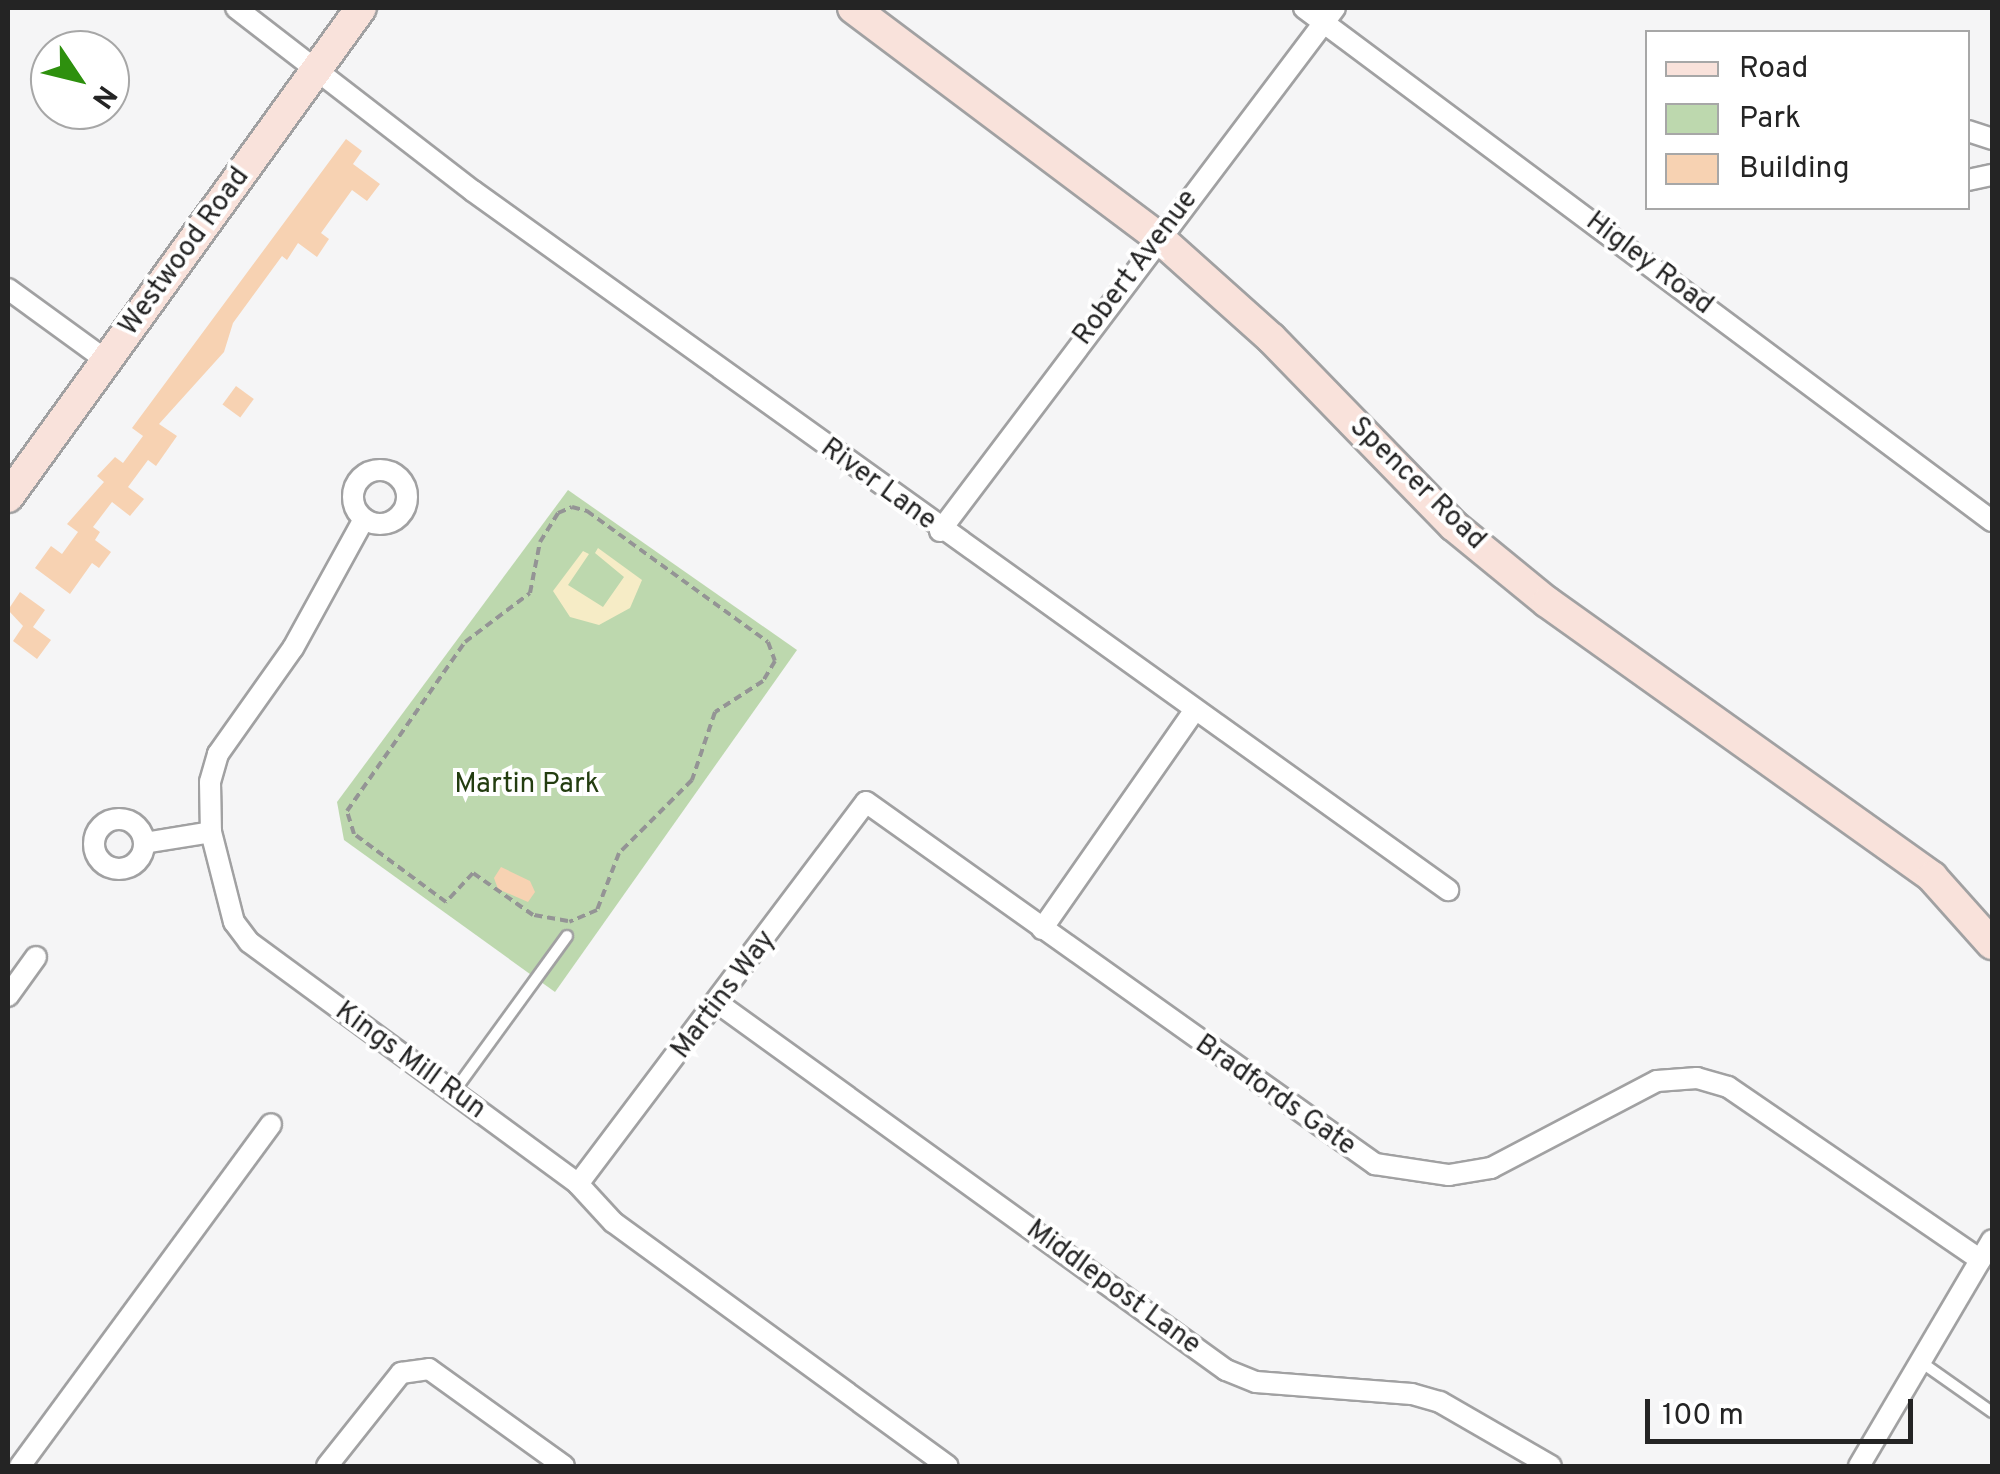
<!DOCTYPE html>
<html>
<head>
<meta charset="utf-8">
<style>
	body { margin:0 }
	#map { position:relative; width:2000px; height:1474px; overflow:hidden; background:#f5f5f6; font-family:Overpass,sans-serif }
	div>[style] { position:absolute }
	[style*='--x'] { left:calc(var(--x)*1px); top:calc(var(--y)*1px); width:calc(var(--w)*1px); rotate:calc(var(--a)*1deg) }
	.green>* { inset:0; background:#bdd8ae }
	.sand>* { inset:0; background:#f6ecc6 }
	.building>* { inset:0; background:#f7d2b2; transform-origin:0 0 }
	.path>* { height:4px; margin-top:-2px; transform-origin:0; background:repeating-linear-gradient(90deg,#949495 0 8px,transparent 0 13px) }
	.roads { filter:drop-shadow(2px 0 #a1a1a2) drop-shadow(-2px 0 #a1a1a2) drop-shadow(0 2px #a1a1a2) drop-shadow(0 -2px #a1a1a2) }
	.lane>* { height:10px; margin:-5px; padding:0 5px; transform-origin:5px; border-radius:5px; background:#fff }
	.street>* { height:20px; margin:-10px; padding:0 10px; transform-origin:10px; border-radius:10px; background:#fff }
	.street>.ring { margin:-10px; padding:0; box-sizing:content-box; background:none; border:20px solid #fff; border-radius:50% }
	.secondary>* { height:30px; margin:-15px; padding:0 15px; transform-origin:15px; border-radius:15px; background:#f9e2db }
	span { translate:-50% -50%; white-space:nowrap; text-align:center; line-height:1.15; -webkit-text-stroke:8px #fff; paint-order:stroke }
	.street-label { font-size:28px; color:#242424 }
	.park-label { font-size:28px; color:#233d10 }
	.frame { position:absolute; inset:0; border:10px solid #242424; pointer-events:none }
	.legend { position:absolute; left:1645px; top:30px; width:325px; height:180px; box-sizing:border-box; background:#fff; border:2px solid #a7a7a7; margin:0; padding:12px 18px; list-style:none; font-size:30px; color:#242424 }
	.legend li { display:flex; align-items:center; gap:20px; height:50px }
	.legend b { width:50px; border:2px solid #a7a7a7 }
	.north { position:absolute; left:30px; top:30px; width:100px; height:100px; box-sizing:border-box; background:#fff; border:2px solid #a7a7a7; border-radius:50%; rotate:125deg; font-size:28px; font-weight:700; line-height:40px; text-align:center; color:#242424 }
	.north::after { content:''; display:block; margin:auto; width:35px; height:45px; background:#2e900e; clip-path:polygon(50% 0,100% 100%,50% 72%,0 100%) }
	.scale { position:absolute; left:1645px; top:1399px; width:268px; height:45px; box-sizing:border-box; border:5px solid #242424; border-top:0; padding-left:12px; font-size:30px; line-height:35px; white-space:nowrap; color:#242424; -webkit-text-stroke:8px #fff; paint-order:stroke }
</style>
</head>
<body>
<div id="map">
	<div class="green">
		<i style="clip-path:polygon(568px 490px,797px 650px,555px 992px,344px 840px,337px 802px)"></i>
	</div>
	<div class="sand">
		<i style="clip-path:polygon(598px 548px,642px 580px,630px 608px,599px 625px,570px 617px,553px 591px,583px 551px,589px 554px,568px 585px,603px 607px,624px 577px,595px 553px)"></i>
	</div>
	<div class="building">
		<i style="clip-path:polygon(346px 139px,362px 151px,353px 164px,380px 184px,367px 201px,352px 190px,321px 233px,329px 239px,317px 257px,298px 243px,287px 260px,282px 256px,233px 323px,224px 352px,159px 424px,177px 436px,156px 466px,148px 460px,128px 487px,144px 499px,130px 516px,112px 502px,93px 527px,100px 532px,95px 540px,111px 552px,99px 568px,92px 563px,70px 594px,35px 568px,51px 546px,62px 554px,78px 532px,67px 524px,104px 482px,97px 476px,115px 457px,123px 463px,143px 436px,132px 428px)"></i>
		<i style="left:236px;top:386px;width:22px;height:23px;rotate:36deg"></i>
		<i style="clip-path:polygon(20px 592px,45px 610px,33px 627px,51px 640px,37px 659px,13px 641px,23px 626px,8px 610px)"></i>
		<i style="clip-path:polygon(501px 867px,530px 881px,535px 892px,528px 902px,498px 889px,494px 878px)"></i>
	</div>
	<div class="path">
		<i style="--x:568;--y:921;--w:36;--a:-170"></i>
		<i style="--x:533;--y:915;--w:73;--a:-145"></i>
		<i style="--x:473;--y:873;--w:40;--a:133"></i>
		<i style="--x:446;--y:902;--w:114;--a:-143.5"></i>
		<i style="--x:354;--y:834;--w:24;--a:-107"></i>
		<i style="--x:347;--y:811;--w:206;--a:-55.1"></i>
		<i style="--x:465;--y:642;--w:81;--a:-37"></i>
		<i style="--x:530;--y:593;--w:52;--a:-78.9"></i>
		<i style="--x:540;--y:542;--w:34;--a:-58"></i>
		<i style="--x:558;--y:513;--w:15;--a:-23"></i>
		<i style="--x:572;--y:507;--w:16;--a:15"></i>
		<i style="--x:587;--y:511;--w:223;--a:35.9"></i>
		<i style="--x:768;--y:642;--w:20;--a:70"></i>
		<i style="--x:775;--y:661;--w:23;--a:121"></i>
		<i style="--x:763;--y:681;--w:57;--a:147.1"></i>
		<i style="--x:715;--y:712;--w:72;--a:108.7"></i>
		<i style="--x:692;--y:780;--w:103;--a:135"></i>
		<i style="--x:619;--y:853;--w:61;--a:111.1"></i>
		<i style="--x:597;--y:910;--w:30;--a:157"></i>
	</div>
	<div class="roads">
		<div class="lane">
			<i style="--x:453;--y:1093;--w:194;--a:-54"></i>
			<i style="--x:1921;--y:1362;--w:87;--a:35.2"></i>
		</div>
		<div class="street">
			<i style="--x:236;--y:8;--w:299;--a:37.7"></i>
			<i style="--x:473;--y:191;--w:1200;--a:35.64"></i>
			<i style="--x:1304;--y:8;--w:858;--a:36.71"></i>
			<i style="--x:1968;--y:131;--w:25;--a:18"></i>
			<i style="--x:1968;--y:180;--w:25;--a:-12"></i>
			<i style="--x:8;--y:289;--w:122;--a:36"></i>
			<i class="ring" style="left:353px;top:470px;width:34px;height:34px"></i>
			<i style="--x:364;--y:519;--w:147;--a:118.8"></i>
			<i style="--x:293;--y:648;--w:130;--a:125.3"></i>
			<i style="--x:218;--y:754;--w:29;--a:106"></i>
			<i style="--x:210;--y:782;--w:50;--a:88.9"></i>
			<i style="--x:211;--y:832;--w:93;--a:75.7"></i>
			<i style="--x:234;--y:922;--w:25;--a:53"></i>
			<i style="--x:249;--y:942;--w:408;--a:36.3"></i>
			<i style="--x:578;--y:1184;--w:52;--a:47.4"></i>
			<i style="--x:613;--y:1222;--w:414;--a:36.1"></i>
			<i style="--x:940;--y:531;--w:655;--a:-52.94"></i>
			<i class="ring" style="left:94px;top:819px;width:30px;height:30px"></i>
			<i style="--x:144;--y:843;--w:68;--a:-9.3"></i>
			<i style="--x:1042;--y:929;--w:267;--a:-55.1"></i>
			<i style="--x:8;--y:996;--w:48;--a:-54.3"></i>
			<i style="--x:719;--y:1004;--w:625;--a:35.83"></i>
			<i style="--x:1226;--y:1370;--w:32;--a:22"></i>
			<i style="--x:1256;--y:1382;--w:156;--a:4.4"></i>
			<i style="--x:1412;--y:1394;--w:29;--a:16"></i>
			<i style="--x:1440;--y:1402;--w:128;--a:30"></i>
			<i style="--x:578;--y:1184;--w:478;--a:-53"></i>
			<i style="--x:866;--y:802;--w:625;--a:35.42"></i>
			<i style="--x:1375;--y:1164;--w:75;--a:8.5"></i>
			<i style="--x:1449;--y:1175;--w:43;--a:-9.5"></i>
			<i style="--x:1491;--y:1168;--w:187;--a:-27.7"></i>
			<i style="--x:1657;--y:1081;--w:40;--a:-4.3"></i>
			<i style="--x:1697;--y:1078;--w:32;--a:16"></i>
			<i style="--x:1728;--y:1087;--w:306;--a:34.4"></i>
			<i style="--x:20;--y:1466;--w:424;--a:-53.7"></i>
			<i style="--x:327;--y:1466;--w:119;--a:-51.5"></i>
			<i style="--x:401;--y:1373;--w:28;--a:-8"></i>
			<i style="--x:429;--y:1369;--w:166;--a:35.7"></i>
			<i style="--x:1859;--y:1466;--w:262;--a:-59.5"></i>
		</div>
		<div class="secondary">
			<i style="--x:853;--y:8;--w:381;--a:36.9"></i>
			<i style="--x:1158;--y:237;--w:152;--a:41.8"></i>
			<i style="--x:1271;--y:338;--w:262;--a:45.8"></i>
			<i style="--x:1454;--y:526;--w:120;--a:39.3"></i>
			<i style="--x:1547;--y:602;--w:473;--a:35.5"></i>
			<i style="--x:1932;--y:877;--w:90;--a:48.2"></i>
			<i style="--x:8;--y:497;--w:603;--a:-54.18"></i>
		</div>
	</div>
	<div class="street-label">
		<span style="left:185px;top:252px;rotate:-54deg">Westwood Road</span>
		<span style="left:1649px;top:264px;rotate:37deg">Higley Road</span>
		<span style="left:1136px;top:268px;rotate:-53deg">Robert Avenue</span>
		<span style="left:1417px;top:484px;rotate:44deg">Spencer Road</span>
		<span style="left:878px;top:485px;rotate:36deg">River Lane</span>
		<span style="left:724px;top:995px;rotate:-53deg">Martins Way</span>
		<span style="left:410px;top:1061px;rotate:36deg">Kings Mill Run</span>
		<span style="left:1275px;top:1096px;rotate:35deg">Bradfords Gate</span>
		<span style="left:1113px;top:1288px;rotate:36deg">Middlepost Lane</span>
	</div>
	<div class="park-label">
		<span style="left:527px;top:785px">Martin Park</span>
	</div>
	<div class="frame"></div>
	<ul class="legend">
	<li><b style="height:12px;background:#f9e2db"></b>Road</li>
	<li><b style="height:28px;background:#bdd8ae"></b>Park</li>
	<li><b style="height:28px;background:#f7d2b2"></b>Building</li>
	</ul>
	<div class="north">N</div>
	<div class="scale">100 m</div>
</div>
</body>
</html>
